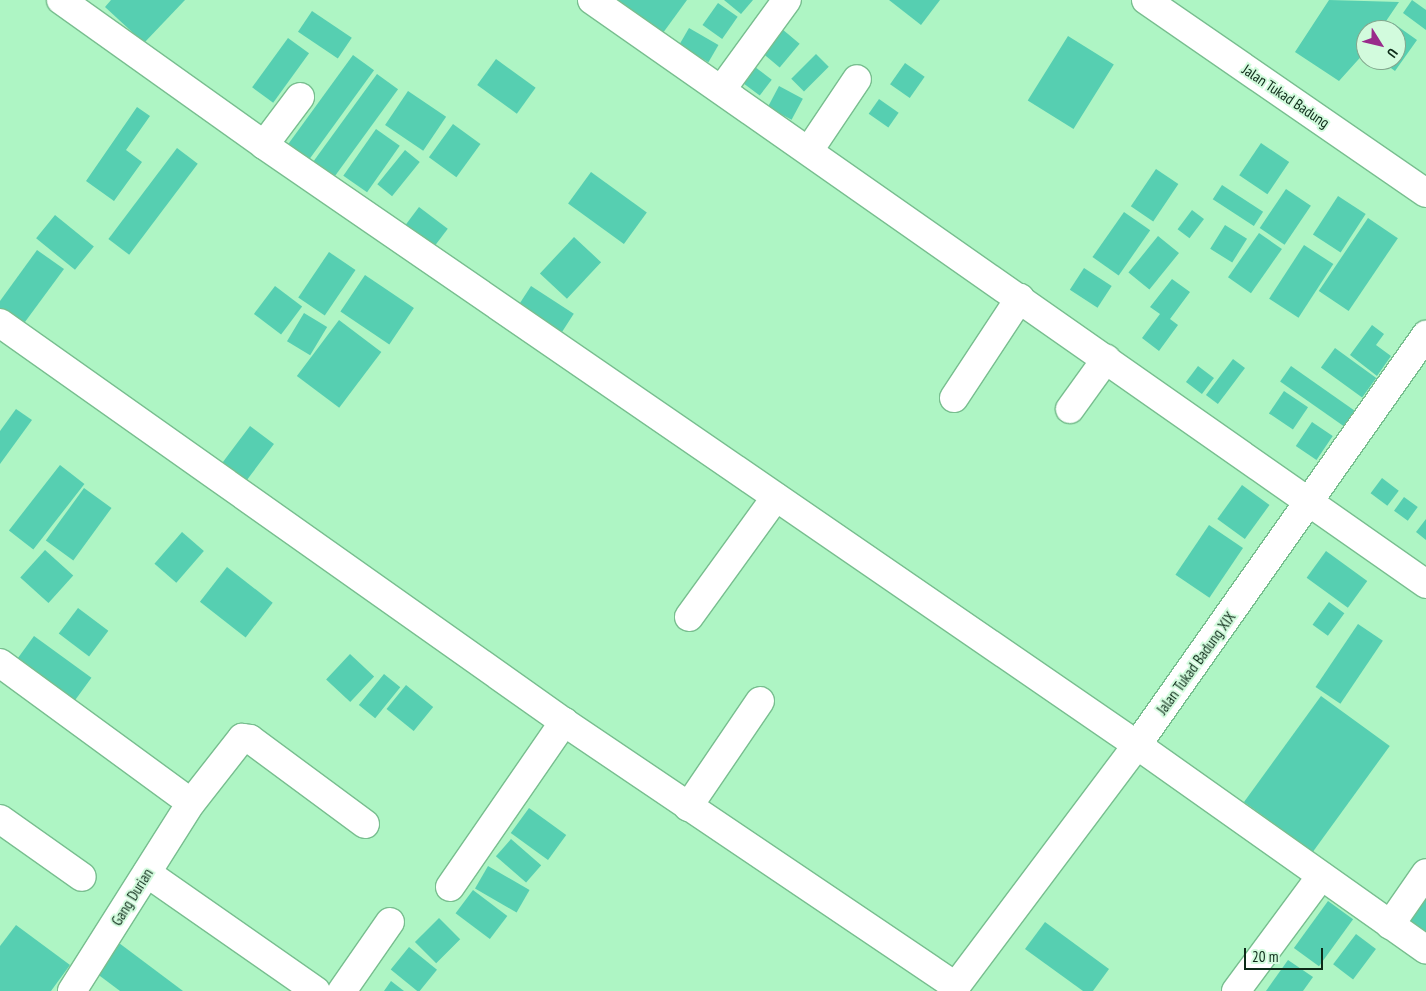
<!DOCTYPE html>
<html>
<head>
<meta charset="utf-8">
<style>
	body { margin:0 }
	#map { position:relative; width:1426px; height:991px; overflow:hidden; background:#aef5c4; font-family:"PT Sans Narrow",sans-serif }
	div>[style] { position:absolute }
	[style*='--x'] { left:calc(var(--x)*1px); top:calc(var(--y)*1px); width:calc(var(--w)*1px); rotate:calc(var(--a)*1deg) }
	.building>* { inset:0; background:#56cfb1; transform-origin:0 0 }
	.roads { filter:drop-shadow(1px 0 #78be8f) drop-shadow(-1px 0 #78be8f) drop-shadow(0 1px #78be8f) drop-shadow(0 -1px #78be8f) }
	.minor>* { height:28px; margin:-14px; padding:0 14px; transform-origin:14px; border-radius:14px; background:#fff }
	span { translate:-50% -50%; white-space:nowrap; text-align:center; line-height:1.15; -webkit-text-stroke:4px #d2fbdd; paint-order:stroke }
	.street-label { font-size:15px; color:#0d2a18 }
	.north { position:absolute; left:1356px; top:20px; width:50px; height:50px; box-sizing:border-box; background:#d2fbdd; border:1px solid #83a78e; border-radius:50%; rotate:126deg; font-size:14px; font-weight:700; line-height:20px; text-align:center; color:#0d2a18 }
	.north::after { content:''; display:block; margin:auto; width:18px; height:22px; background:#992b8b; clip-path:polygon(50% 0,100% 100%,50% 72%,0 100%) }
	.scale { position:absolute; left:1244px; top:948px; width:79px; height:22px; box-sizing:border-box; border:2px solid #0d2a18; border-top:0; padding-left:6px; font-size:15px; line-height:18px; white-space:nowrap; color:#0d2a18; -webkit-text-stroke:4px #d2fbdd; paint-order:stroke }
</style>
</head>
<body>
<div id="map">
	<div class="building">
		<i style="clip-path:polygon(111px 0,185px 0,144px 43px,105px 7px)"></i>
		<i style="clip-path:polygon(610px 0,687px 0,660px 37px)"></i>
		<i style="clip-path:polygon(724px 0,753px 0,741px 14px)"></i>
		<i style="clip-path:polygon(889px 0,940px 0,921px 25px)"></i>
		<i style="clip-path:polygon(1329px 0,1399px 2px,1380px 30px,1366px 30px,1366px 51px,1339px 81px,1295px 52px)"></i>
		<i style="clip-path:polygon(1412px 0,1426px 10px,1426px 30px,1403px 13px)"></i>
		<i style="left:718px;top:3px;width:24px;height:27px;rotate:35deg"></i>
		<i style="left:312px;top:11px;width:48px;height:25px;rotate:34deg"></i>
		<i style="clip-path:polygon(1393px 23px,1417px 40px,1395px 71px,1380px 60px,1396px 60px,1396px 30px,1388px 30px)"></i>
		<i style="left:689px;top:28px;width:34px;height:20px;rotate:30deg"></i>
		<i style="left:782px;top:29px;width:23px;height:31px;rotate:40deg"></i>
		<i style="left:1068px;top:36px;width:54px;height:76px;rotate:32deg"></i>
		<i style="left:288px;top:38px;width:26px;height:61px;rotate:36deg"></i>
		<i style="left:816px;top:54px;width:18px;height:35px;rotate:45deg"></i>
		<i style="left:353px;top:55px;width:26px;height:120px;rotate:36deg"></i>
		<i style="left:496px;top:59px;width:49px;height:32px;rotate:36deg"></i>
		<i style="left:905px;top:63px;width:24px;height:26px;rotate:35deg"></i>
		<i style="left:755px;top:67px;width:21px;height:20px;rotate:37deg"></i>
		<i style="left:377px;top:74px;width:26px;height:111px;rotate:36deg"></i>
		<i style="left:779px;top:86px;width:27px;height:24px;rotate:28deg"></i>
		<i style="left:408px;top:91px;width:46px;height:41px;rotate:34deg"></i>
		<i style="left:879px;top:99px;width:24px;height:18px;rotate:35deg"></i>
		<i style="clip-path:polygon(137px 107px,150px 116px,126px 150px,142px 162px,114px 201px,86px 181px)"></i>
		<i style="left:453px;top:124px;width:34px;height:41px;rotate:36deg"></i>
		<i style="left:376px;top:129px;width:29px;height:57px;rotate:35deg"></i>
		<i style="left:1261px;top:143px;width:34px;height:39px;rotate:34deg"></i>
		<i style="left:177px;top:148px;width:26px;height:114px;rotate:37deg"></i>
		<i style="left:405px;top:150px;width:19px;height:44px;rotate:39deg"></i>
		<i style="left:1156px;top:169px;width:27px;height:45px;rotate:34deg"></i>
		<i style="left:591px;top:172px;width:69px;height:39px;rotate:36deg"></i>
		<i style="left:1222px;top:185px;width:49px;height:17px;rotate:33deg"></i>
		<i style="left:1286px;top:189px;width:30px;height:47px;rotate:34deg"></i>
		<i style="left:1338px;top:196px;width:33px;height:46px;rotate:33deg"></i>
		<i style="left:419px;top:207px;width:36px;height:29px;rotate:37deg"></i>
		<i style="left:1192px;top:210px;width:15px;height:24px;rotate:37deg"></i>
		<i style="left:1124px;top:212px;width:32px;height:55px;rotate:35deg"></i>
		<i style="left:55px;top:215px;width:50px;height:30px;rotate:39deg"></i>
		<i style="left:1368px;top:218px;width:36px;height:88px;rotate:34deg"></i>
		<i style="left:1225px;top:225px;width:26px;height:28px;rotate:32deg"></i>
		<i style="left:1259px;top:233px;width:28px;height:54px;rotate:35deg"></i>
		<i style="left:1158px;top:236px;width:27px;height:47px;rotate:39deg"></i>
		<i style="left:574px;top:237px;width:37px;height:50px;rotate:43deg"></i>
		<i style="left:1304px;top:245px;width:35px;height:64px;rotate:33deg"></i>
		<i style="clip-path:polygon(37px 250px,64px 269px,22px 326px,0 310px,0 301px)"></i>
		<i style="left:329px;top:252px;width:32px;height:55px;rotate:34deg"></i>
		<i style="left:1084px;top:268px;width:33px;height:26px;rotate:33deg"></i>
		<i style="left:365px;top:275px;width:59px;height:44px;rotate:34deg"></i>
		<i style="clip-path:polygon(1172px 279px,1190px 292px,1170px 319px,1178px 325px,1159px 351px,1142px 338px,1160px 314px,1150px 307px)"></i>
		<i style="left:275px;top:286px;width:34px;height:35px;rotate:37deg"></i>
		<i style="left:531px;top:286px;width:51px;height:27px;rotate:33deg"></i>
		<i style="left:304px;top:313px;width:27px;height:33px;rotate:31deg"></i>
		<i style="left:339px;top:320px;width:53px;height:70px;rotate:37deg"></i>
		<i style="clip-path:polygon(1372px 325px,1384px 334px,1376px 345px,1391px 356px,1377px 376px,1350px 355px)"></i>
		<i style="left:1335px;top:348px;width:51px;height:24px;rotate:36deg"></i>
		<i style="left:1233px;top:359px;width:15px;height:45px;rotate:37deg"></i>
		<i style="left:1198px;top:366px;width:20px;height:20px;rotate:37deg"></i>
		<i style="left:1291px;top:366px;width:80px;height:19px;rotate:35deg"></i>
		<i style="left:1284px;top:391px;width:29px;height:27px;rotate:34deg"></i>
		<i style="clip-path:polygon(16px 409px,32px 420px,0 464px,0 431px)"></i>
		<i style="left:1312px;top:422px;width:25px;height:29px;rotate:34deg"></i>
		<i style="left:250px;top:426px;width:30px;height:55px;rotate:37deg"></i>
		<i style="left:60px;top:465px;width:31px;height:83px;rotate:38deg"></i>
		<i style="left:1382px;top:478px;width:21px;height:19px;rotate:37deg"></i>
		<i style="left:1242px;top:485px;width:34px;height:42px;rotate:36deg"></i>
		<i style="left:84px;top:488px;width:34px;height:65px;rotate:36deg"></i>
		<i style="left:1404px;top:497px;width:17px;height:17px;rotate:36deg"></i>
		<i style="clip-path:polygon(1426px 519px,1426px 540px,1416px 532px)"></i>
		<i style="left:1209px;top:525px;width:41px;height:60px;rotate:34deg"></i>
		<i style="left:182px;top:532px;width:29px;height:42px;rotate:41deg"></i>
		<i style="left:45px;top:550px;width:38px;height:37px;rotate:42deg"></i>
		<i style="left:1326px;top:551px;width:51px;height:33px;rotate:36deg"></i>
		<i style="left:227px;top:567px;width:58px;height:44px;rotate:38deg"></i>
		<i style="left:1329px;top:602px;width:19px;height:28px;rotate:36deg"></i>
		<i style="left:78px;top:608px;width:38px;height:32px;rotate:37deg"></i>
		<i style="left:1358px;top:624px;width:30px;height:76px;rotate:34deg"></i>
		<i style="left:34px;top:636px;width:71px;height:36px;rotate:36deg"></i>
		<i style="left:350px;top:654px;width:33px;height:35px;rotate:43deg"></i>
		<i style="left:384px;top:674px;width:21px;height:40px;rotate:39deg"></i>
		<i style="left:406px;top:685px;width:35px;height:31px;rotate:39deg"></i>
		<i style="left:1321px;top:696px;width:85px;height:131px;rotate:36deg"></i>
		<i style="left:529px;top:808px;width:46px;height:31px;rotate:36deg"></i>
		<i style="left:511px;top:839px;width:40px;height:23px;rotate:41deg"></i>
		<i style="left:488px;top:866px;width:48px;height:26px;rotate:30deg"></i>
		<i style="left:473px;top:890px;width:43px;height:29px;rotate:37deg"></i>
		<i style="clip-path:polygon(1423px 897px,1426px 900px,1426px 934px,1406px 920px)"></i>
		<i style="left:1328px;top:901px;width:31px;height:58px;rotate:36deg"></i>
		<i style="left:439px;top:918px;width:30px;height:34px;rotate:45deg"></i>
		<i style="clip-path:polygon(1045px 922px,1109px 969px,1093px 991px,1083px 991px,1025px 949px)"></i>
		<i style="clip-path:polygon(16px 925px,70px 965px,51px 991px,0 991px,0 946px)"></i>
		<i style="left:1356px;top:934px;width:25px;height:38px;rotate:37deg"></i>
		<i style="clip-path:polygon(119px 943px,183px 991px,120px 991px,96px 973px)"></i>
		<i style="left:409px;top:947px;width:36px;height:29px;rotate:39deg"></i>
		<i style="clip-path:polygon(1288px 960px,1313px 977px,1303px 991px,1266px 991px)"></i>
		<i style="clip-path:polygon(391px 981px,404px 991px,384px 991px)"></i>
	</div>
	<div class="roads">
		<div class="minor">
			<i style="--x:61;--y:0;--w:249;--a:35.5"></i>
			<i style="--x:264;--y:145;--w:1059;--a:34.5"></i>
			<i style="--x:1137;--y:745;--w:354;--a:35.3"></i>
			<i style="--x:592;--y:0;--w:1018;--a:35"></i>
			<i style="--x:1146;--y:0;--w:340;--a:34.6"></i>
			<i style="--x:722;--y:89;--w:110;--a:-53.9"></i>
			<i style="--x:264;--y:145;--w:60;--a:-53.1"></i>
			<i style="--x:810;--y:149;--w:84;--a:-56.1"></i>
			<i style="--x:0;--y:323;--w:691;--a:35.28"></i>
			<i style="--x:564;--y:722;--w:473;--a:34"></i>
			<i style="--x:956;--y:986;--w:301;--a:-53.1"></i>
			<i style="--x:1137;--y:745;--w:502;--a:-54.82"></i>
			<i style="--x:954;--y:398;--w:120;--a:-56.6"></i>
			<i style="--x:1070;--y:409;--w:62;--a:-54.2"></i>
			<i style="--x:689;--y:617;--w:148;--a:-54.1"></i>
			<i style="--x:0;--y:663;--w:222;--a:36.2"></i>
			<i style="--x:688;--y:807;--w:128;--a:-55.8"></i>
			<i style="--x:0;--y:819;--w:100;--a:35.3"></i>
			<i style="--x:147;--y:873;--w:206;--a:34.9"></i>
			<i style="--x:450;--y:887;--w:201;--a:-55.4"></i>
			<i style="--x:1390;--y:925;--w:63;--a:-55.3"></i>
			<i style="--x:72;--y:991;--w:222;--a:-57.7"></i>
			<i style="--x:191;--y:803;--w:83;--a:-51.9"></i>
			<i style="--x:242;--y:738;--w:8;--a:7"></i>
			<i style="--x:250;--y:739;--w:143;--a:36.5"></i>
			<i style="--x:342;--y:991;--w:84;--a:-55.2"></i>
			<i style="--x:1236;--y:991;--w:143;--a:-53.5"></i>
		</div>
	</div>
	<div class="street-label">
		<span style="left:1286px;top:96px;rotate:34deg">Jalan Tukad Badung</span>
		<span style="left:1196px;top:663px;rotate:-54deg">Jalan Tukad Badung XIX</span>
		<span style="left:132px;top:897px;rotate:-58deg">Gang Durian</span>
	</div>
	<div class="north">U</div>
	<div class="scale">20 m</div>
</div>
</body>
</html>
